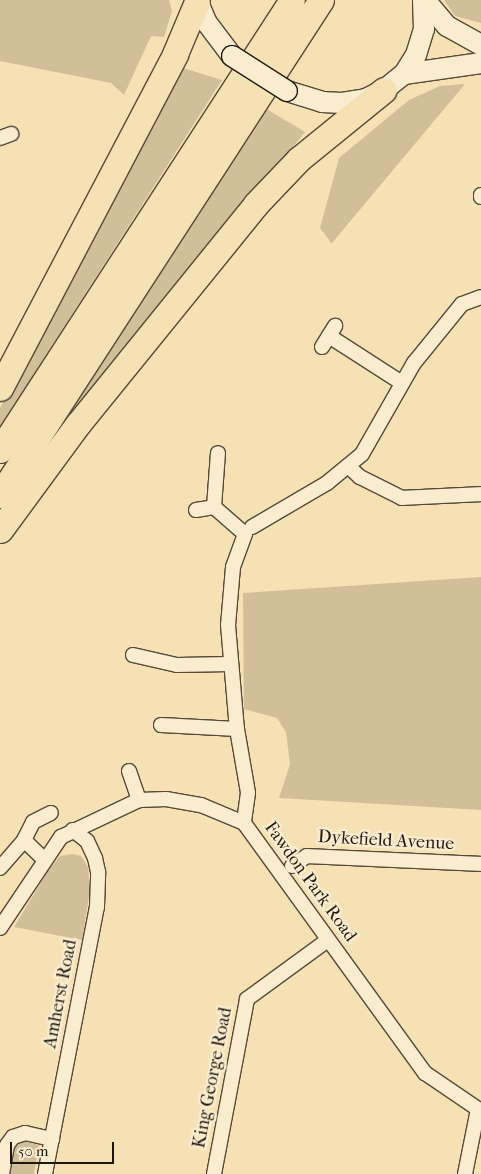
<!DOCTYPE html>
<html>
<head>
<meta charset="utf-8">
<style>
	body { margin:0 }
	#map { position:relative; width:481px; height:1174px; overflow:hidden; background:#f6e1b5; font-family:"IM FELL French Canon",serif }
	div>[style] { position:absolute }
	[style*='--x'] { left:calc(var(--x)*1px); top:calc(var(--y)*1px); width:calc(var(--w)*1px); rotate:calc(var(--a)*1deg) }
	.green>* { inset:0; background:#d2be99 }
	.roads { filter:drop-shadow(1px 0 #564938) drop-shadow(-1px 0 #564938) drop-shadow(0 1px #564938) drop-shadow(0 -1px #564938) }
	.street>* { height:14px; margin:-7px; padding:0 7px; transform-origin:7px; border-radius:7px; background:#f9eccf }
	.secondary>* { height:20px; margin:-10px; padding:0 10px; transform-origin:10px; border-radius:10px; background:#f9eccf }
	.highway>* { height:25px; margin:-12.5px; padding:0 12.5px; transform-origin:12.5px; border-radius:12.5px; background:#f6e1b5 }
	.bridges { filter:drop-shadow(1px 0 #20160e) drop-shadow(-1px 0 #20160e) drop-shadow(0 1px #20160e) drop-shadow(0 -1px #20160e) }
	.secondary-bridge>* { height:20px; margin:-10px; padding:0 10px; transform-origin:10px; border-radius:10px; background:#f9eccf }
	span { translate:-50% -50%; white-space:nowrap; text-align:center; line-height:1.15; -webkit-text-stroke:5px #f9eccf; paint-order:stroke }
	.street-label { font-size:18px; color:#20160e }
	.scale { position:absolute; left:10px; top:1142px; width:104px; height:22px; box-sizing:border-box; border:2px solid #20160e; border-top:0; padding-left:6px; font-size:15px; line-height:18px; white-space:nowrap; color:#20160e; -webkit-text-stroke:4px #f9eccf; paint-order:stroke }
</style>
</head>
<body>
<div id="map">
	<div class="green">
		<i style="clip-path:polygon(0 0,169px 0,172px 11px,164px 37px,151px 36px,124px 95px,111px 83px,0 61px)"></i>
		<i style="clip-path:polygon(444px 0,481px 0,481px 23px,455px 16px)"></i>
		<i style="clip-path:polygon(180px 67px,222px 80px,0 427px,0 408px)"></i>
		<i style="clip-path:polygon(465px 84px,332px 243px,332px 244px,320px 228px,339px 158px,409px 100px,440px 86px)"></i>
		<i style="clip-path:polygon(265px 108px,305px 132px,11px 497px)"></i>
		<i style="clip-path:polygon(481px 577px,481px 810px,279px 798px,290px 764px,286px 732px,277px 718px,244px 709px,243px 593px)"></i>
		<i style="clip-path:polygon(72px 854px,81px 856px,88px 867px,90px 890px,82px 940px,14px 927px,48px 871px,60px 856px)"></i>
		<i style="clip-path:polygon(16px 1140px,39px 1145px,34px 1174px,9px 1174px)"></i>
	</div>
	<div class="roads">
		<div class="street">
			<i style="--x:0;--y:138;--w:12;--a:-20"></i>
			<i style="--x:481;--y:195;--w:2;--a:90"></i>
			<i style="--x:329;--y:336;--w:87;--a:32.8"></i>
			<i style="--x:322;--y:347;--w:25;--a:-58"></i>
			<i style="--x:348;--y:466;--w:16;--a:43"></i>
			<i style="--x:360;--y:477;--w:47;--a:26.6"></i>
			<i style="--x:402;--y:498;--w:79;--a:-2.9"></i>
			<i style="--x:214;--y:507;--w:41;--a:41.1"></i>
			<i style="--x:245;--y:534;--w:35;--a:110"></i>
			<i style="--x:233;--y:567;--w:58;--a:94.9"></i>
			<i style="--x:228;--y:625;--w:104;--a:85.1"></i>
			<i style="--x:237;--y:729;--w:65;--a:80.2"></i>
			<i style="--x:248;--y:793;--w:30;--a:98"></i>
			<i style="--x:244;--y:823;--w:309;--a:54.1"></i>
			<i style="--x:425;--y:1073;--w:68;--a:34.2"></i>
			<i style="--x:196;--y:510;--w:18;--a:-9"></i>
			<i style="--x:214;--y:507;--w:54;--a:-85.8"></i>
			<i style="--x:252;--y:527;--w:87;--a:-30.4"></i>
			<i style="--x:327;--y:483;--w:45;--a:-39.6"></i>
			<i style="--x:362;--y:454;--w:105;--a:-60.3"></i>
			<i style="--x:414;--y:363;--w:76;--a:-50.9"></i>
			<i style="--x:462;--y:304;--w:20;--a:-20"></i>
			<i style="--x:133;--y:655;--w:45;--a:12.8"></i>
			<i style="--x:177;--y:665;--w:53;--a:-1.1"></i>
			<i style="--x:161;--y:725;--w:76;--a:3"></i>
			<i style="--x:129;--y:771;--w:31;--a:71"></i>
			<i style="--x:24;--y:840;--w:20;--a:-63"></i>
			<i style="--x:33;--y:822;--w:20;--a:-27"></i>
			<i style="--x:292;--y:866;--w:18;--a:-34"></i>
			<i style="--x:307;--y:856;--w:174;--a:2.6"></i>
			<i style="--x:0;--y:868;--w:37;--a:-49"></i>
			<i style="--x:24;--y:840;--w:28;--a:44"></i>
			<i style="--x:0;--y:928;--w:110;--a:-56.2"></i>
			<i style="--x:61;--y:837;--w:86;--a:-25.4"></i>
			<i style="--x:139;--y:800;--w:27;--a:-2"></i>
			<i style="--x:166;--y:799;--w:36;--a:10"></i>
			<i style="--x:201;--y:805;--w:47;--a:22.7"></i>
			<i style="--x:2;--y:1174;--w:29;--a:-80"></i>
			<i style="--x:7;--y:1145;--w:10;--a:-53"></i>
			<i style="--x:13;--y:1137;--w:13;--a:-18"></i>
			<i style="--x:25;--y:1133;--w:28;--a:13"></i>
			<i style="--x:45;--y:1174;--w:272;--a:-79"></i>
			<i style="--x:97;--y:907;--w:35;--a:-88"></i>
			<i style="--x:98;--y:872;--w:14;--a:-102"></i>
			<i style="--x:95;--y:858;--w:19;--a:-115"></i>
			<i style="--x:87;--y:841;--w:18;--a:-142"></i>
			<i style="--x:214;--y:1174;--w:178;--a:-79.3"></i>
			<i style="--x:247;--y:999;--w:100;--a:-36.1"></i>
			<i style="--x:465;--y:1174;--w:66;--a:-78.7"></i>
		</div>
		<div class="secondary">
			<i style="--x:197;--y:0;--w:25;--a:67"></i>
			<i style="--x:207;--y:23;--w:41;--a:52.9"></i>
			<i style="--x:425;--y:0;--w:34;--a:50"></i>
			<i style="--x:447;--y:26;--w:39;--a:29"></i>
			<i style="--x:404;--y:74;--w:78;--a:-8.1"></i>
			<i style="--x:287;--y:91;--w:37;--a:17"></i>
			<i style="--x:322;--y:102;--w:20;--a:3"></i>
			<i style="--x:342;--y:103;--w:24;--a:-9"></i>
			<i style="--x:366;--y:99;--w:20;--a:-27"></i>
			<i style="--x:384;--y:90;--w:26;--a:-39"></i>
			<i style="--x:404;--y:74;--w:22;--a:-58"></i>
			<i style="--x:416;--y:55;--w:27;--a:-73"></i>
			<i style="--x:424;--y:29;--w:29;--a:-92"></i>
		</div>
		<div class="highway">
			<i style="--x:0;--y:388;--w:377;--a:-62.3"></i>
			<i style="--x:175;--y:54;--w:56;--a:-67.1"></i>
			<i style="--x:0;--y:450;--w:536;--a:-57.02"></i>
			<i style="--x:0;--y:495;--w:590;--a:-57.04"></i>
			<i style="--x:0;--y:530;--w:132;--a:-53.7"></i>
			<i style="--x:78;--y:424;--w:283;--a:-51"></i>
			<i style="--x:256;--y:204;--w:62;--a:-46.3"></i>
			<i style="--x:299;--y:159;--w:109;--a:-39.1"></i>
		</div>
	</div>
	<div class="bridges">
		<div class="secondary-bridge">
			<i style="--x:232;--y:56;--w:65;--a:32.5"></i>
		</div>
	</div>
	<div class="street-label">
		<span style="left:386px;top:841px;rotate:3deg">Dykefield Avenue</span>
		<span style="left:310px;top:882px;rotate:54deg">Fawdon Park Road</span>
		<span style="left:61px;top:994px;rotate:-79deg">Amherst Road</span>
		<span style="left:213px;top:1078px;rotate:-79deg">King George Road</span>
	</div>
	<div class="scale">50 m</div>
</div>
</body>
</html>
